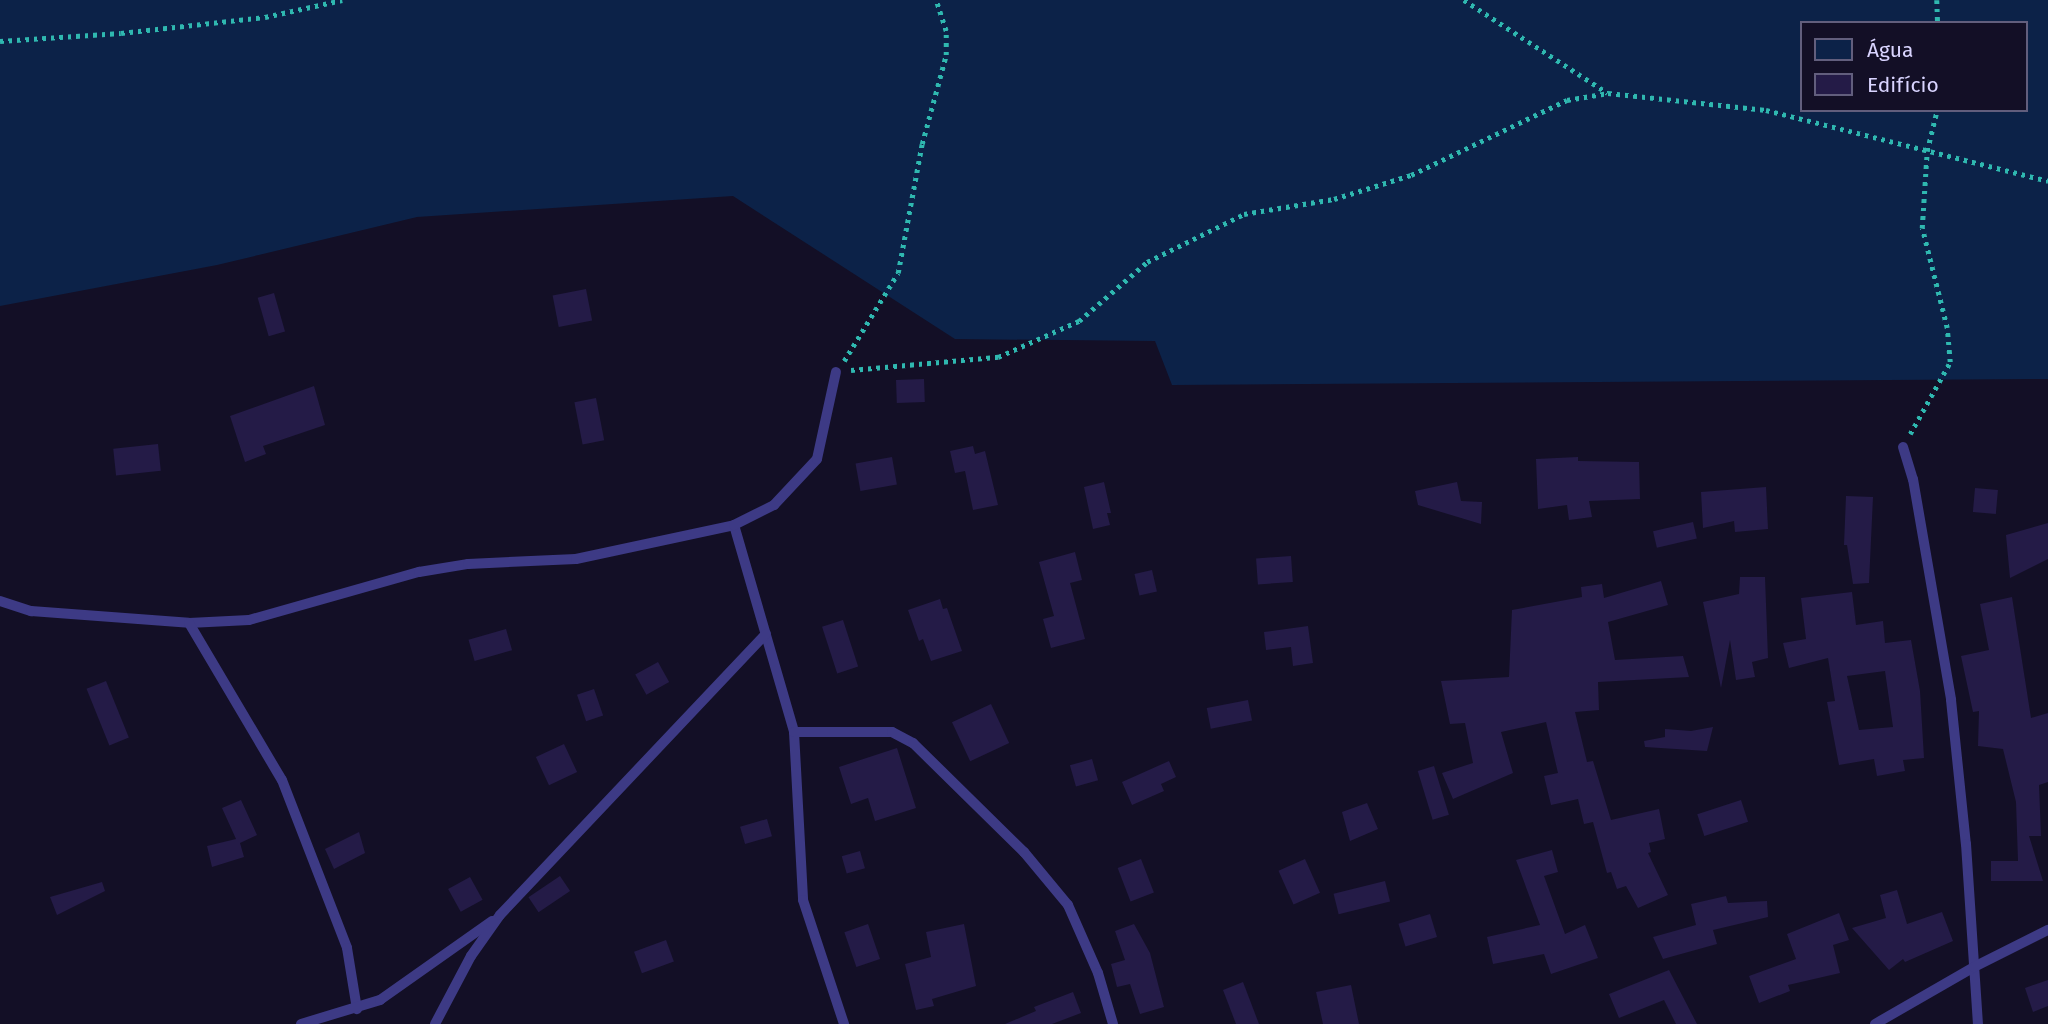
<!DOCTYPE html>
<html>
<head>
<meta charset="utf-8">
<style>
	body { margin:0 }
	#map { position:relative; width:2048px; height:1024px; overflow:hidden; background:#130f26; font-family:"Fira Sans",sans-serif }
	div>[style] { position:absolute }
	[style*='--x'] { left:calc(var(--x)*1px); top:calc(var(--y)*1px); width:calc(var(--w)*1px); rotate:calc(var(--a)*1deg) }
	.water>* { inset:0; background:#0c2248 }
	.building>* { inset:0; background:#241b47; transform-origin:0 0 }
	.path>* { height:4.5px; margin-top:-2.25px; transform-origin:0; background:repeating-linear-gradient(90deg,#2fb8b0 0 3.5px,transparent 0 8.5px) }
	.lane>* { height:10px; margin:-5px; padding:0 5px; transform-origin:5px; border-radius:5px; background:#3d3a85 }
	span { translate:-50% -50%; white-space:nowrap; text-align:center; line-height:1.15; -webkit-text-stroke:7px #130f26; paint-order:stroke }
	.legend { position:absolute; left:1800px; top:21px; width:228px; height:91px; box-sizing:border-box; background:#130f26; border:2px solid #625e7d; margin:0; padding:9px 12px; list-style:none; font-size:21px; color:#d9d4ff }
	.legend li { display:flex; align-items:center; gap:14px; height:35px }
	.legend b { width:35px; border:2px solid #625e7d }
</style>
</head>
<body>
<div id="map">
	<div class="water">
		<i style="clip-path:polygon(evenodd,0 0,2048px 0,2048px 379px,1172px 385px,1155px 341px,955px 339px,733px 196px,417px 217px,217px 265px,0 306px,0 0,1801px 23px,2025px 23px,2025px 110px,1801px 110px,1801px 23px)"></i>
	</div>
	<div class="building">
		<i style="left:586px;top:289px;width:32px;height:34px;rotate:79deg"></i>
		<i style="left:274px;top:293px;width:40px;height:17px;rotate:74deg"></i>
		<i style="left:924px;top:379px;width:23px;height:28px;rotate:88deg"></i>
		<i style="clip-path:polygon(314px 386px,325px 425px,263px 446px,266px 454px,245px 462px,230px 416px)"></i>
		<i style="left:596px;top:398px;width:43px;height:22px;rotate:79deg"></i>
		<i style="left:158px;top:444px;width:27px;height:45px;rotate:84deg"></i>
		<i style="clip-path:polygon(973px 446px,975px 454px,985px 451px,998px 505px,973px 510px,965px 471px,955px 473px,950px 451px)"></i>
		<i style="left:892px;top:457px;width:28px;height:37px;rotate:80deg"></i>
		<i style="clip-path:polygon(1578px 457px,1578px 461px,1639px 462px,1640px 499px,1589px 501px,1592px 517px,1569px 520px,1567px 505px,1538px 509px,1536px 459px)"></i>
		<i style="clip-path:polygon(1104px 482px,1111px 513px,1107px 513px,1110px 525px,1093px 529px,1084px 487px)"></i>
		<i style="clip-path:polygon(1457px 482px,1461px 501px,1482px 502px,1481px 524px,1418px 505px,1415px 491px)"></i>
		<i style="clip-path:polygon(1766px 487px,1768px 529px,1735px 532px,1734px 521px,1703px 528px,1701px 492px)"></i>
		<i style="left:1975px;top:488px;width:23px;height:24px;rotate:5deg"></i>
		<i style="clip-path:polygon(1846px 496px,1873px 497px,1869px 583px,1853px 584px,1847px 545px,1844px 545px)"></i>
		<i style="left:1693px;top:522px;width:17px;height:41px;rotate:77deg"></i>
		<i style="clip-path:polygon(2048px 523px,2048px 559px,2010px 578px,2006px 535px)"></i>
		<i style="clip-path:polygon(1075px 552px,1082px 580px,1070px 583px,1085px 639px,1051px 648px,1043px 619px,1054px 616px,1039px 562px)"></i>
		<i style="left:1291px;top:556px;width:26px;height:35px;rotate:86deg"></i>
		<i style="left:1152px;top:570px;width:22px;height:18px;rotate:77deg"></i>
		<i style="clip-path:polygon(1740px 577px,1765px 577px,1768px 658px,1752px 662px,1755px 677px,1736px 680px,1730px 640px,1721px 688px,1703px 602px,1739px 594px)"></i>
		<i style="clip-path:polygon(1661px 581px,1668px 605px,1608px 622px,1615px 660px,1683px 656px,1689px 677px,1598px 682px,1599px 710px,1575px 712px,1587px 762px,1593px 761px,1611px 820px,1659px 809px,1665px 839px,1649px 843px,1651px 852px,1648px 853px,1668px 895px,1638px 908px,1626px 886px,1617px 889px,1611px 872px,1607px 873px,1593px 822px,1584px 824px,1578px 799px,1551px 805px,1544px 776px,1558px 773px,1546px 722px,1501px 732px,1513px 773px,1453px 799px,1442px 773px,1473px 763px,1465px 723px,1450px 724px,1441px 681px,1509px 677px,1512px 610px,1582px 597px,1581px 587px,1602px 584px,1604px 598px)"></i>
		<i style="clip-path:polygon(evenodd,1852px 592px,1856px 625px,1883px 621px,1885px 643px,1911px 640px,1920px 691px,1924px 758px,1903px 760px,1905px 771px,1877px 776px,1874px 759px,1839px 765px,1827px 702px,1835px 701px,1828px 658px,1789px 668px,1783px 643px,1806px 639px,1801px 598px,1852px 592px,1885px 671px,1893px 727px,1859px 730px,1847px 676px,1885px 671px)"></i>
		<i style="clip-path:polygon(2012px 597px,2031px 718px,2048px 713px,2048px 782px,2039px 785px,2041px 836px,2029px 836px,2043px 881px,1991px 881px,1991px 861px,2018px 861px,2016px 802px,2003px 749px,1978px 746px,1979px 711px,1973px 712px,1961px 656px,1989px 650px,1980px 604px)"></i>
		<i style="clip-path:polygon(940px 599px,943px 609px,947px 608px,962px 651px,931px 661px,923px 639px,919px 641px,908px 610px)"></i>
		<i style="left:843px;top:620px;width:49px;height:22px;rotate:72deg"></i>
		<i style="clip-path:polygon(1308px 626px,1313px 663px,1293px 666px,1291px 647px,1266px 650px,1264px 632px)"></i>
		<i style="left:506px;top:629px;width:22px;height:39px;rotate:74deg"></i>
		<i style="left:658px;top:662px;width:23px;height:26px;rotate:61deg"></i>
		<i style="left:106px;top:681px;width:61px;height:21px;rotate:68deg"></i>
		<i style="left:594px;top:689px;width:28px;height:18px;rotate:71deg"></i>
		<i style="left:1248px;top:700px;width:21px;height:42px;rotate:79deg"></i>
		<i style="left:991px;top:704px;width:43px;height:43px;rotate:65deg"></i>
		<i style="clip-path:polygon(1713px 727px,1707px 751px,1645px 747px,1644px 741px,1665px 737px,1665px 729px,1691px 731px)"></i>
		<i style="left:564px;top:744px;width:31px;height:31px;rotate:65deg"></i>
		<i style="clip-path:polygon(897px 748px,916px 808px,875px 821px,868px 798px,851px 804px,839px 767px)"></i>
		<i style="left:1092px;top:759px;width:22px;height:23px;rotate:74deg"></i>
		<i style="clip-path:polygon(1169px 761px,1176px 777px,1161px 784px,1164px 791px,1132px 805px,1122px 782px)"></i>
		<i style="left:1434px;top:766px;width:51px;height:17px;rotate:73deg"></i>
		<i style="clip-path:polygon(241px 800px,257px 835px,240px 843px,244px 857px,212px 867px,207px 846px,236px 839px,222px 808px)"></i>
		<i style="left:1741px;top:800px;width:23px;height:46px;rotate:72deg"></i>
		<i style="clip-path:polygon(1367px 803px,1378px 829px,1350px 841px,1342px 812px)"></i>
		<i style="left:767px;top:819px;width:18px;height:28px;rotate:74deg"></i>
		<i style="clip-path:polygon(359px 832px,365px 853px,334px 869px,325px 849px)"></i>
		<i style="clip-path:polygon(1552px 850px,1558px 872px,1544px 876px,1565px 934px,1585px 925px,1598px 958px,1551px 974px,1544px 954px,1493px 964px,1487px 937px,1540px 925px,1516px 860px)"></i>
		<i style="left:860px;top:851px;width:18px;height:19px;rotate:74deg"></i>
		<i style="left:1141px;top:859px;width:36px;height:25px;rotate:69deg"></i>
		<i style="left:1305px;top:859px;width:37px;height:29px;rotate:66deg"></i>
		<i style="left:560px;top:876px;width:18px;height:38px;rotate:56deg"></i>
		<i style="left:470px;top:877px;width:26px;height:25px;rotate:61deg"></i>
		<i style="left:1385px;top:881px;width:21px;height:53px;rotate:76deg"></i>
		<i style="clip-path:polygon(102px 882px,105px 891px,57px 915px,50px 897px)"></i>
		<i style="clip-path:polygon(1897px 890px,1907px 924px,1942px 912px,1953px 941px,1905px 962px,1903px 959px,1889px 970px,1852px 928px,1886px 918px,1880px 895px)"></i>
		<i style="clip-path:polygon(1726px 896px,1728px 903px,1767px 901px,1768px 917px,1713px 930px,1717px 944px,1663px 959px,1653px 937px,1696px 925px,1691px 904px)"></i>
		<i style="clip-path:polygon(1839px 913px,1849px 940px,1833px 945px,1840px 973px,1788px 985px,1790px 991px,1759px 1003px,1749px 976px,1796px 959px,1787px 934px)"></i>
		<i style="left:1430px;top:914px;width:24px;height:33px;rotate:73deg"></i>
		<i style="left:868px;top:924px;width:37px;height:25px;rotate:71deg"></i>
		<i style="clip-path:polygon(964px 924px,976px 986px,932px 999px,934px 1006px,916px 1010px,905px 964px,931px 957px,926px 932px)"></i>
		<i style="clip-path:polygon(1134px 924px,1150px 953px,1164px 1007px,1140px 1014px,1130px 984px,1117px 987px,1111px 964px,1125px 960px,1115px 931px)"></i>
		<i style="left:666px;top:940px;width:23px;height:34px;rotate:70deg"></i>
		<i style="clip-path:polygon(1669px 970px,1697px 1024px,1676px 1024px,1664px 1000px,1619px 1018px,1609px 994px)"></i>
		<i style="clip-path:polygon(2048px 980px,2048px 1006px,2033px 1012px,2025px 988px)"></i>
		<i style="clip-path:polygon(1243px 982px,1259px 1024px,1236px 1024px,1223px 990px)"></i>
		<i style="clip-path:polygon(1351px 985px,1359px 1024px,1323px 1024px,1316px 992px)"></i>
		<i style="clip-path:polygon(1073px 992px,1081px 1013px,1052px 1024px,1005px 1024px,1036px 1011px,1034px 1007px)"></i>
	</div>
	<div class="path">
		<i style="--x:1464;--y:0;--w:171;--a:32.9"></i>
		<i style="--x:1608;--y:93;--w:159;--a:6.1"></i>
		<i style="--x:1766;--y:110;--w:291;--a:14.1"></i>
		<i style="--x:1937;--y:0;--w:23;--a:88"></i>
		<i style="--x:0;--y:41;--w:121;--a:-3.8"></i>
		<i style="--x:121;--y:33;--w:145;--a:-6.3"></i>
		<i style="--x:265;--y:17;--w:79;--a:-12.4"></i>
		<i style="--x:844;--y:361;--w:103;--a:-58.5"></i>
		<i style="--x:898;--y:273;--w:131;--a:-79.5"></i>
		<i style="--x:922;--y:144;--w:92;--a:-74.9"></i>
		<i style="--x:946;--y:55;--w:24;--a:-90"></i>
		<i style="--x:946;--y:31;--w:33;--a:-108"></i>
		<i style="--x:851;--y:370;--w:148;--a:-5.1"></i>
		<i style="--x:998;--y:357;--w:89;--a:-24"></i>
		<i style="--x:1079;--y:321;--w:90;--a:-40.9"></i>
		<i style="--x:1147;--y:262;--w:108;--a:-26.3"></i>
		<i style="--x:1244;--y:214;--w:91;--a:-9.5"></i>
		<i style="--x:1334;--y:199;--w:81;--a:-17.3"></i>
		<i style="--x:1411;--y:175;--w:173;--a:-25.7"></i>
		<i style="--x:1567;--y:100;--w:42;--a:-9.7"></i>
		<i style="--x:1910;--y:434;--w:82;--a:-60.9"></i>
		<i style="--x:1950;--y:362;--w:34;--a:-95"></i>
		<i style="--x:1947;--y:328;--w:103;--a:-104"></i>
		<i style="--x:1922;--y:228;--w:77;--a:-86.3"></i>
		<i style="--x:1927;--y:151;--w:42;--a:-76.3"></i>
	</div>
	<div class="lane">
		<i style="--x:1903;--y:447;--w:34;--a:73"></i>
		<i style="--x:1913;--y:479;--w:224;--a:80.2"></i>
		<i style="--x:1951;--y:700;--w:145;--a:84.1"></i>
		<i style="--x:1966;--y:844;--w:180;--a:86.2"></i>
		<i style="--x:734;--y:525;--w:216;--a:73.8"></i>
		<i style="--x:794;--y:732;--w:168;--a:86.9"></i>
		<i style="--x:803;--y:900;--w:131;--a:71.7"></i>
		<i style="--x:0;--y:601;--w:33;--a:18"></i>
		<i style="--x:31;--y:611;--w:158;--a:4.3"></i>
		<i style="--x:189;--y:623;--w:60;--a:-2.9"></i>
		<i style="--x:249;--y:620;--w:177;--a:-15.8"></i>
		<i style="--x:419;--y:572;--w:50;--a:-9.3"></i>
		<i style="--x:468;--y:564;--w:108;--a:-2.7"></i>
		<i style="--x:576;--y:559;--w:162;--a:-12.1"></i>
		<i style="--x:734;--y:525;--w:45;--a:-26.6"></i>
		<i style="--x:774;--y:505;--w:63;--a:-46.9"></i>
		<i style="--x:817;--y:459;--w:89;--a:-77.7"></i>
		<i style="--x:189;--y:623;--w:182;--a:59.4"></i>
		<i style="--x:282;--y:780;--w:180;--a:68.8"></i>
		<i style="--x:347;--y:948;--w:62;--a:80.7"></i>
		<i style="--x:794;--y:732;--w:98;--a:0"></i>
		<i style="--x:892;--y:732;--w:24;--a:28"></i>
		<i style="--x:913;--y:743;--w:156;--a:44.5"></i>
		<i style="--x:1024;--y:852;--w:69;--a:50.3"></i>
		<i style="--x:1068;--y:905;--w:74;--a:66.2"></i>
		<i style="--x:1098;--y:973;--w:53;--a:73.6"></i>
		<i style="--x:301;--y:1024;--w:83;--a:-16.9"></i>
		<i style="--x:380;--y:1000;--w:137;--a:-35.2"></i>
		<i style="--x:435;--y:1024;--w:77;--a:-62.1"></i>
		<i style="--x:471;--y:956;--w:50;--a:-54.7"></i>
		<i style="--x:500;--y:915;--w:387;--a:-46.6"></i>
		<i style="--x:1875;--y:1024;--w:114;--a:-29.9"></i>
		<i style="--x:1974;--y:967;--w:83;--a:-26.6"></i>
	</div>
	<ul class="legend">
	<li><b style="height:19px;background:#0c2248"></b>Água</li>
	<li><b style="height:19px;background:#241b47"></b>Edifício</li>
	</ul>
</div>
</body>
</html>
